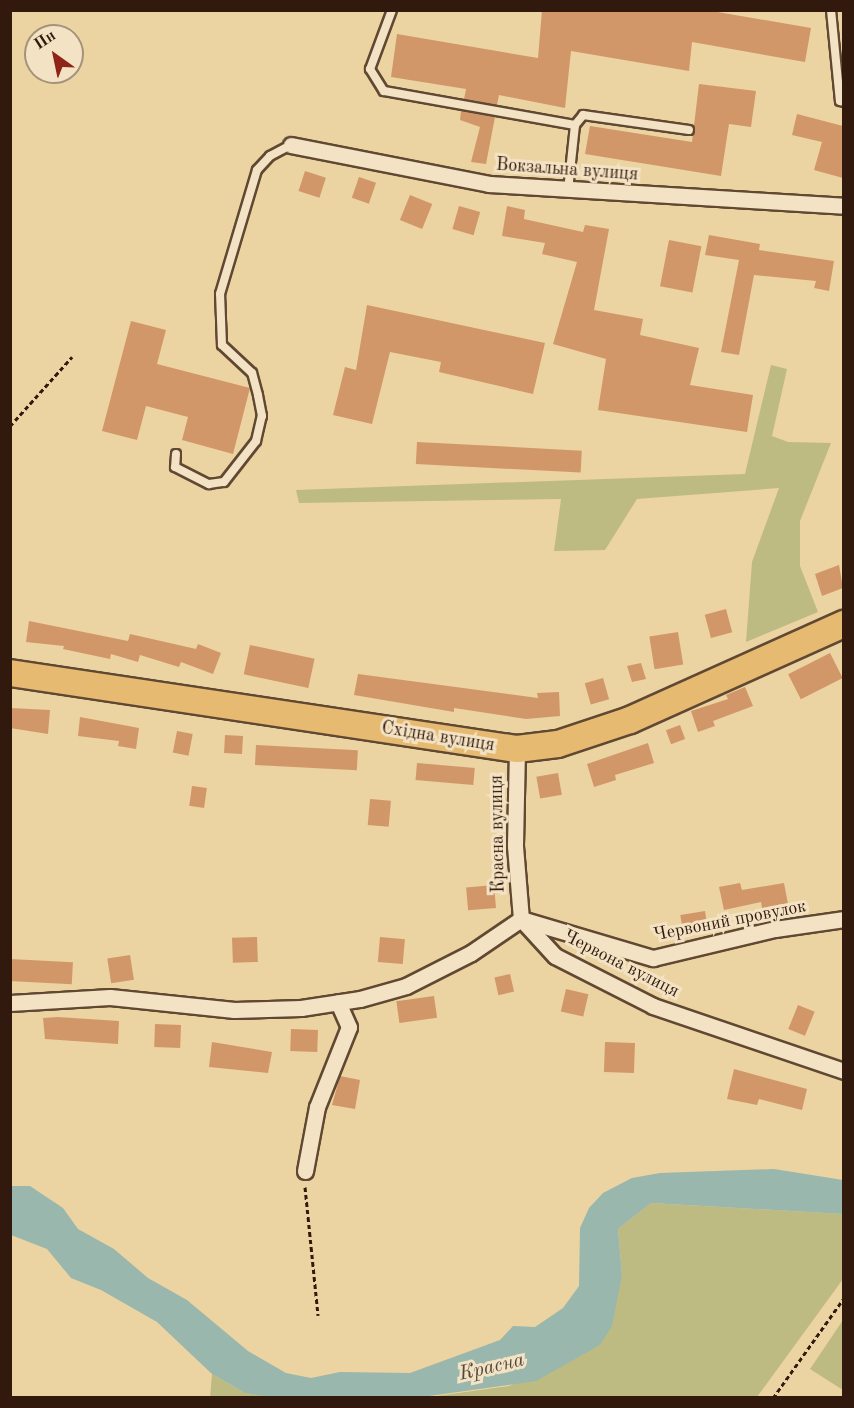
<!DOCTYPE html>
<html>
<head>
<meta charset="utf-8">
<style>
	body { margin:0 }
	#map { position:relative; width:854px; height:1408px; overflow:hidden; background:#ecd3a2; font-family:"Old Standard TT",serif }
	div>[style] { position:absolute }
	[style*='--x'] { left:calc(var(--x)*1px); top:calc(var(--y)*1px); width:calc(var(--w)*1px); rotate:calc(var(--a)*1deg) }
	.green>* { inset:0; background:#bdbb81 }
	.water>* { inset:0; background:#99b7ac }
	.building>* { inset:0; background:#d29768; transform-origin:0 0 }
	.path>* { height:3px; margin-top:-1.5px; transform-origin:0; background:repeating-linear-gradient(90deg,#311a0d 0 4.5px,transparent 0 7.5px) }
	.roads { filter:drop-shadow(2px 0 #604832) drop-shadow(-2px 0 #604832) drop-shadow(0 2px #604832) drop-shadow(0 -2px #604832) }
	.service>* { height:8px; margin:-4px; padding:0 4px; transform-origin:4px; border-radius:4px; background:#f3e2c3 }
	.minor>* { height:15px; margin:-7.5px; padding:0 7.5px; transform-origin:7.5px; border-radius:7.5px; background:#f3e2c3 }
	.primary>* { height:26px; margin:-13px; padding:0 13px; transform-origin:13px; border-radius:13px; background:#e6ba71 }
	span { translate:-50% -50%; white-space:nowrap; text-align:center; line-height:1.15; -webkit-text-stroke:6px #f3e2c3; paint-order:stroke }
	.street-label { font-size:18px; color:#311a0d }
	.water-label { font-size:20px; color:#50493d; font-style:italic }
	.frame { position:absolute; inset:0; border:12px solid #311a0d; pointer-events:none }
	.north { position:absolute; left:24px; top:24px; width:60px; height:60px; box-sizing:border-box; background:#f3e2c3; border:2px solid #a5927a; border-radius:50%; rotate:327deg; font-size:16px; font-weight:700; line-height:24px; text-align:center; color:#311a0d }
	.north::after { content:''; display:block; margin:auto; width:21px; height:27px; background:#8f2418; clip-path:polygon(50% 0,100% 100%,50% 72%,0 100%) }
</style>
</head>
<body>
<div id="map">
	<div class="green">
		<i style="clip-path:polygon(771px 365px,787px 369px,772px 436px,788px 442px,831px 443px,800px 521px,800px 566px,818px 612px,746px 642px,752px 562px,779px 488px,637px 499px,605px 550px,554px 551px,561px 499px,299px 503px,296px 490px,745px 474px)"></i>
		<i style="clip-path:polygon(651px 1203px,843px 1214px,843px 1279px,757px 1397px,422px 1398px,509px 1386px,600px 1345px,622px 1275px,618px 1229px)"></i>
		<i style="clip-path:polygon(843px 1320px,843px 1390px,810px 1369px)"></i>
		<i style="clip-path:polygon(212px 1374px,245px 1393px,276px 1397px,210px 1398px)"></i>
	</div>
	<div class="water">
		<i style="clip-path:polygon(774px 1169px,843px 1180px,843px 1214px,651px 1203px,618px 1229px,622px 1275px,612px 1326px,600px 1345px,536px 1381px,422px 1397px,276px 1398px,245px 1393px,212px 1374px,157px 1322px,101px 1290px,71px 1278px,47px 1249px,11px 1235px,11px 1186px,30px 1186px,63px 1208px,78px 1229px,114px 1249px,148px 1278px,187px 1300px,248px 1351px,286px 1373px,311px 1378px,340px 1372px,410px 1373px,500px 1340px,513px 1326px,535px 1327px,563px 1308px,579px 1286px,580px 1228px,589px 1208px,603px 1193px,632px 1178px,660px 1173px)"></i>
	</div>
	<div class="building">
		<i style="clip-path:polygon(542px 10px,706px 10px,811px 28px,805px 62px,692px 42px,689px 71px,571px 51px,565px 108px,499px 95px,497px 105px,464px 99px,466px 89px,391px 77px,397px 34px,538px 58px)"></i>
		<i style="clip-path:polygon(699px 84px,756px 91px,751px 127px,729px 124px,721px 176px,585px 154px,590px 126px,692px 142px)"></i>
		<i style="clip-path:polygon(461px 111px,495px 117px,486px 164px,471px 162px,480px 127px,460px 120px)"></i>
		<i style="clip-path:polygon(797px 114px,843px 126px,843px 178px,814px 170px,822px 142px,792px 135px)"></i>
		<i style="left:305px;top:171px;width:22px;height:21px;rotate:18deg"></i>
		<i style="left:359px;top:177px;width:18px;height:22px;rotate:19deg"></i>
		<i style="left:410px;top:195px;width:24px;height:27px;rotate:22deg"></i>
		<i style="left:459px;top:206px;width:22px;height:24px;rotate:16deg"></i>
		<i style="clip-path:polygon(507px 206px,525px 210px,524px 219px,583px 232px,585px 225px,609px 229px,594px 310px,643px 319px,640px 335px,699px 348px,690px 385px,753px 395px,747px 432px,598px 410px,606px 359px,553px 344px,577px 262px,542px 254px,545px 243px,502px 236px)"></i>
		<i style="clip-path:polygon(709px 235px,760px 244px,759px 250px,834px 261px,829px 291px,814px 288px,816px 281px,754px 275px,739px 355px,721px 352px,739px 260px,705px 255px)"></i>
		<i style="left:669px;top:240px;width:33px;height:47px;rotate:11deg"></i>
		<i style="clip-path:polygon(367px 305px,545px 343px,533px 394px,439px 372px,441px 362px,390px 352px,372px 424px,333px 415px,345px 367px,356px 370px)"></i>
		<i style="clip-path:polygon(131px 321px,166px 330px,157px 364px,250px 388px,233px 454px,182px 440px,188px 417px,146px 406px,137px 440px,102px 431px)"></i>
		<i style="left:417px;top:442px;width:165px;height:22px;rotate:3deg"></i>
		<i style="clip-path:polygon(839px 565px,843px 588px,822px 596px,815px 574px)"></i>
		<i style="left:726px;top:609px;width:24px;height:22px;rotate:75deg"></i>
		<i style="clip-path:polygon(29px 621px,128px 641px,130px 634px,196px 649px,198px 644px,221px 653px,213px 674px,181px 662px,179px 667px,140px 655px,138px 662px,111px 654px,110px 659px,63px 649px,64px 646px,26px 642px)"></i>
		<i style="left:678px;top:632px;width:33px;height:29px;rotate:81deg"></i>
		<i style="left:250px;top:645px;width:66px;height:30px;rotate:12deg"></i>
		<i style="left:830px;top:653px;width:28px;height:47px;rotate:63deg"></i>
		<i style="clip-path:polygon(641px 663px,646px 679px,632px 682px,627px 666px)"></i>
		<i style="clip-path:polygon(358px 674px,538px 698px,537px 693px,559px 692px,560px 716px,526px 719px,454px 708px,454px 712px,354px 695px)"></i>
		<i style="left:603px;top:678px;width:22px;height:19px;rotate:74deg"></i>
		<i style="clip-path:polygon(745px 687px,753px 706px,713px 721px,715px 726px,698px 732px,691px 711px,728px 699px,726px 695px)"></i>
		<i style="clip-path:polygon(10px 708px,50px 710px,48px 734px,10px 728px)"></i>
		<i style="clip-path:polygon(80px 717px,139px 728px,136px 749px,118px 746px,119px 741px,78px 736px)"></i>
		<i style="left:680px;top:725px;width:15px;height:15px;rotate:70deg"></i>
		<i style="left:177px;top:731px;width:16px;height:22px;rotate:11deg"></i>
		<i style="left:225px;top:735px;width:18px;height:18px;rotate:3deg"></i>
		<i style="clip-path:polygon(648px 743px,654px 763px,615px 775px,616px 780px,594px 787px,587px 764px)"></i>
		<i style="left:256px;top:745px;width:102px;height:20px;rotate:3deg"></i>
		<i style="left:417px;top:763px;width:58px;height:17px;rotate:5deg"></i>
		<i style="left:558px;top:773px;width:22px;height:22px;rotate:80deg"></i>
		<i style="left:192px;top:786px;width:15px;height:20px;rotate:8deg"></i>
		<i style="left:370px;top:799px;width:21px;height:26px;rotate:5deg"></i>
		<i style="clip-path:polygon(740px 883px,742px 890px,784px 883px,788px 904px,762px 908px,761px 902px,724px 910px,719px 887px)"></i>
		<i style="left:494px;top:885px;width:23px;height:28px;rotate:85deg"></i>
		<i style="left:705px;top:911px;width:20px;height:25px;rotate:81deg"></i>
		<i style="left:257px;top:937px;width:25px;height:25px;rotate:88deg"></i>
		<i style="left:380px;top:937px;width:25px;height:25px;rotate:5deg"></i>
		<i style="left:130px;top:955px;width:25px;height:23px;rotate:81deg"></i>
		<i style="left:10px;top:959px;width:63px;height:22px;rotate:3deg"></i>
		<i style="left:510px;top:974px;width:18px;height:16px;rotate:77deg"></i>
		<i style="left:566px;top:989px;width:23px;height:23px;rotate:13deg"></i>
		<i style="left:434px;top:996px;width:22px;height:38px;rotate:82deg"></i>
		<i style="left:798px;top:1005px;width:18px;height:26px;rotate:22deg"></i>
		<i style="clip-path:polygon(58px 1017px,119px 1021px,118px 1044px,45px 1039px,43px 1018px)"></i>
		<i style="left:155px;top:1024px;width:26px;height:23px;rotate:2deg"></i>
		<i style="left:291px;top:1029px;width:27px;height:22px;rotate:2deg"></i>
		<i style="clip-path:polygon(212px 1042px,272px 1052px,268px 1073px,209px 1067px)"></i>
		<i style="left:605px;top:1042px;width:30px;height:30px;rotate:2deg"></i>
		<i style="clip-path:polygon(734px 1069px,807px 1089px,802px 1110px,759px 1099px,757px 1105px,727px 1099px)"></i>
		<i style="clip-path:polygon(340px 1076px,360px 1080px,355px 1109px,332px 1105px)"></i>
	</div>
	<div class="path">
		<i style="--x:10;--y:426;--w:93;--a:-48.1"></i>
		<i style="--x:305;--y:1187;--w:129;--a:84.2"></i>
		<i style="--x:773;--y:1398;--w:123;--a:-54.6"></i>
	</div>
	<div class="roads">
		<div class="service">
			<i style="--x:392;--y:10;--w:63;--a:110.4"></i>
			<i style="--x:370;--y:69;--w:26;--a:58"></i>
			<i style="--x:384;--y:91;--w:194;--a:10.1"></i>
			<i style="--x:575;--y:125;--w:65;--a:96.1"></i>
			<i style="--x:831;--y:10;--w:91;--a:84.4"></i>
			<i style="--x:840;--y:101;--w:4;--a:14"></i>
			<i style="--x:575;--y:125;--w:13;--a:-51"></i>
			<i style="--x:583;--y:115;--w:107;--a:8.1"></i>
			<i style="--x:176;--y:454;--w:13;--a:94"></i>
			<i style="--x:175;--y:467;--w:38;--a:27"></i>
			<i style="--x:209;--y:484;--w:15;--a:-8"></i>
			<i style="--x:224;--y:482;--w:52;--a:-52"></i>
			<i style="--x:256;--y:441;--w:26;--a:-77"></i>
			<i style="--x:262;--y:416;--w:21;--a:-101"></i>
			<i style="--x:258;--y:395;--w:23;--a:-105"></i>
			<i style="--x:252;--y:373;--w:41;--a:-137"></i>
			<i style="--x:222;--y:345;--w:51;--a:-92.2"></i>
			<i style="--x:220;--y:294;--w:129;--a:-73.4"></i>
			<i style="--x:257;--y:170;--w:19;--a:-47"></i>
			<i style="--x:270;--y:156;--w:24;--a:-28"></i>
		</div>
		<div class="minor">
			<i style="--x:291;--y:145;--w:202;--a:11.1"></i>
			<i style="--x:489;--y:184;--w:356;--a:3.5"></i>
			<i style="--x:517;--y:749;--w:97;--a:91.2"></i>
			<i style="--x:515;--y:846;--w:73;--a:85.3"></i>
			<i style="--x:521;--y:919;--w:138;--a:16.5"></i>
			<i style="--x:653;--y:958;--w:125;--a:-13.4"></i>
			<i style="--x:775;--y:929;--w:70;--a:-8.2"></i>
			<i style="--x:10;--y:1003;--w:100;--a:-3.4"></i>
			<i style="--x:110;--y:997;--w:125;--a:6"></i>
			<i style="--x:234;--y:1010;--w:67;--a:-1.7"></i>
			<i style="--x:301;--y:1008;--w:60;--a:-8.7"></i>
			<i style="--x:360;--y:999;--w:48;--a:-15.8"></i>
			<i style="--x:406;--y:986;--w:73;--a:-26.9"></i>
			<i style="--x:471;--y:953;--w:60;--a:-34.2"></i>
			<i style="--x:521;--y:919;--w:50;--a:47.4"></i>
			<i style="--x:555;--y:956;--w:110;--a:27"></i>
			<i style="--x:653;--y:1006;--w:202;--a:18.8"></i>
			<i style="--x:305;--y:1171;--w:65;--a:-79.4"></i>
			<i style="--x:317;--y:1107;--w:86;--a:-68.2"></i>
			<i style="--x:349;--y:1027;--w:27;--a:-114"></i>
		</div>
		<div class="primary">
			<i style="--x:10;--y:673;--w:513;--a:8.53"></i>
			<i style="--x:517;--y:749;--w:41;--a:-7"></i>
			<i style="--x:558;--y:744;--w:76;--a:-18.4"></i>
			<i style="--x:630;--y:720;--w:235;--a:-24.2"></i>
		</div>
	</div>
	<div class="street-label">
		<span style="left:567px;top:170px;rotate:4deg">Вокзальна вулиця</span>
		<span style="left:438px;top:737px;rotate:9deg">Східна вулиця</span>
		<span style="left:498px;top:834px;rotate:-91deg">Красна вулиця</span>
		<span style="left:730px;top:921px;rotate:-11deg">Червоний провулок</span>
		<span style="left:621px;top:964px;rotate:27deg">Червона вулиця</span>
	</div>
	<div class="water-label">
		<span style="left:492px;top:1368px;rotate:-13deg">Красна</span>
	</div>
	<div class="frame"></div>
	<div class="north">Пн</div>
</div>
</body>
</html>
